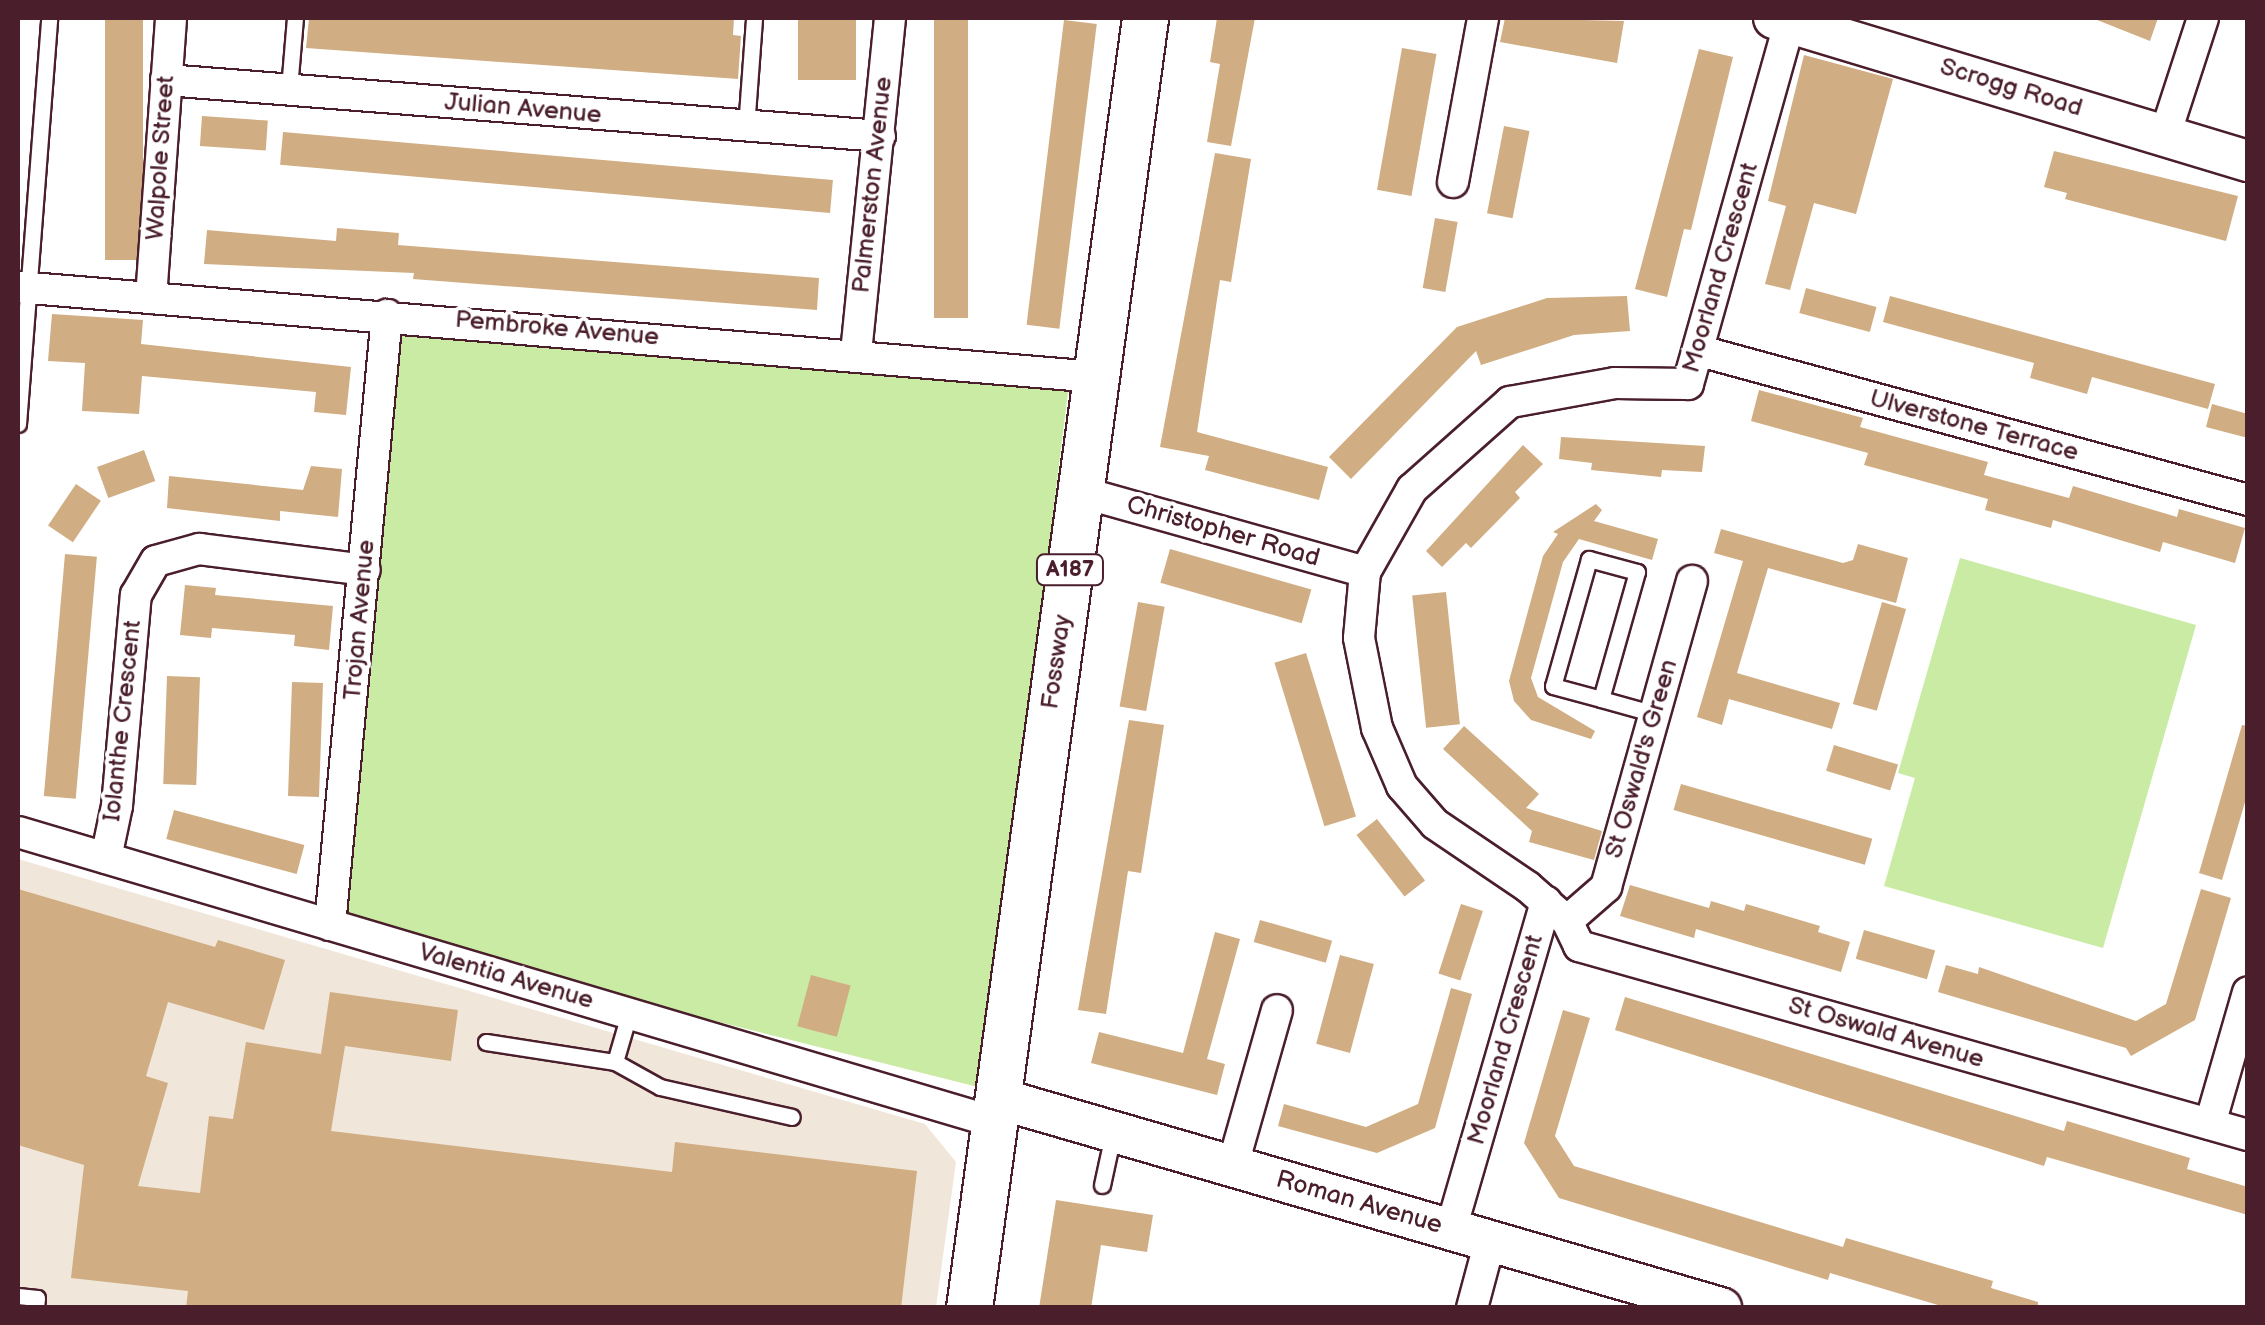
<!DOCTYPE html>
<html>
<head>
<meta charset="utf-8">
<style>
	body { margin:0 }
	#map { position:relative; width:2265px; height:1325px; overflow:hidden; background:#fff; font-family:"Balsamiq Sans",sans-serif }
	div>[style] { position:absolute }
	[style*='--x'] { left:calc(var(--x)*1px); top:calc(var(--y)*1px); width:calc(var(--w)*1px); rotate:calc(var(--a)*1deg) }
	.built>* { inset:0; background:#f1e6da }
	.green>* { inset:0; background:#c9eba3 }
	.building>* { inset:0; background:#d0ad82; transform-origin:0 0 }
	.roads { filter:drop-shadow(2px 0 #4a1f2b) drop-shadow(-2px 0 #4a1f2b) drop-shadow(0 2px #4a1f2b) drop-shadow(0 -2px #4a1f2b) }
	.lane>* { height:15px; margin:-7.5px; padding:0 7.5px; transform-origin:7.5px; border-radius:7.5px; background:#fff }
	.street>* { height:30px; margin:-15px; padding:0 15px; transform-origin:15px; border-radius:15px; background:#fff }
	.secondary>* { height:40px; margin:-20px; padding:0 20px; transform-origin:20px; border-radius:20px; background:#fff }
	.primary>* { height:45px; margin:-22.5px; padding:0 22.5px; transform-origin:22.5px; border-radius:22.5px; background:#fff }
	span { translate:-50% -50%; white-space:nowrap; text-align:center; line-height:1.15; -webkit-text-stroke:8px #fff; paint-order:stroke }
	.shield-label span { padding:2px 8px; background:#fff; border:2px solid; border-radius:8px; -webkit-text-stroke-width:0 }
	.shield-label { font-size:22px; color:#4a1f2b; font-weight:700 }
	.street-label { font-size:25px; color:#4a1f2b }
	.frame { position:absolute; inset:0; border:20px solid #4a1f2b; pointer-events:none }
</style>
</head>
<body>
<div id="map">
	<div class="built">
		<i style="clip-path:polygon(18px 859px,925px 1124px,956px 1162px,936px 1307px,18px 1307px)"></i>
	</div>
	<div class="green">
		<i style="clip-path:polygon(396px 325px,1070px 376px,982px 1088px,340px 927px)"></i>
		<i style="clip-path:polygon(1960px 558px,2196px 625px,2103px 948px,1884px 886px,1915px 778px,1898px 773px)"></i>
	</div>
	<div class="building">
		<i style="left:105px;top:18px;width:38px;height:242px"></i>
		<i style="clip-path:polygon(309px 18px,734px 18px,733px 35px,741px 36px,738px 79px,306px 48px)"></i>
		<i style="left:798px;top:18px;width:58px;height:62px"></i>
		<i style="left:934px;top:18px;width:34px;height:300px"></i>
		<i style="clip-path:polygon(1217px 18px,1255px 18px,1231px 146px,1207px 142px,1220px 64px,1210px 62px)"></i>
		<i style="clip-path:polygon(1505px 18px,1624px 21px,1617px 63px,1500px 42px)"></i>
		<i style="clip-path:polygon(2092px 18px,2158px 18px,2150px 41px)"></i>
		<i style="left:1064px;top:20px;width:33px;height:307px;rotate:7deg"></i>
		<i style="left:1402px;top:48px;width:35px;height:144px;rotate:10deg"></i>
		<i style="clip-path:polygon(1699px 49px,1733px 57px,1691px 230px,1684px 229px,1667px 297px,1635px 289px)"></i>
		<i style="clip-path:polygon(1804px 55px,1893px 79px,1856px 214px,1814px 203px,1790px 290px,1765px 284px,1786px 206px,1768px 201px)"></i>
		<i style="left:202px;top:116px;width:66px;height:30px;rotate:4deg"></i>
		<i style="left:1504px;top:126px;width:26px;height:89px;rotate:11deg"></i>
		<i style="left:283px;top:132px;width:552px;height:33px;rotate:5deg"></i>
		<i style="clip-path:polygon(2054px 151px,2238px 196px,2226px 241px,2065px 199px,2067px 193px,2044px 187px)"></i>
		<i style="clip-path:polygon(1215px 153px,1251px 159px,1231px 282px,1220px 280px,1197px 432px,1328px 467px,1319px 500px,1205px 470px,1209px 456px,1160px 447px)"></i>
		<i style="left:1435px;top:218px;width:23px;height:71px;rotate:10deg"></i>
		<i style="clip-path:polygon(337px 228px,399px 233px,398px 245px,819px 278px,817px 310px,413px 279px,414px 273px,204px 264px,207px 230px,336px 241px)"></i>
		<i style="left:1806px;top:288px;width:73px;height:26px;rotate:15deg"></i>
		<i style="clip-path:polygon(1627px 296px,1630px 331px,1574px 335px,1481px 365px,1476px 351px,1351px 479px,1329px 457px,1457px 327px,1547px 298px)"></i>
		<i style="clip-path:polygon(1890px 296px,2215px 384px,2208px 409px,2092px 377px,2087px 394px,2030px 378px,2034px 363px,1883px 322px)"></i>
		<i style="clip-path:polygon(52px 314px,143px 320px,141px 344px,351px 367px,346px 415px,314px 412px,316px 392px,142px 376px,139px 414px,82px 411px,85px 363px,48px 361px)"></i>
		<i style="clip-path:polygon(1759px 390px,1863px 418px,1860px 427px,1988px 462px,1984px 475px,2069px 498px,2073px 486px,2177px 517px,2179px 509px,2245px 528px,2235px 563px,2163px 542px,2160px 552px,2053px 520px,2051px 528px,1985px 510px,1988px 499px,1864px 465px,1868px 453px,1751px 421px)"></i>
		<i style="clip-path:polygon(2212px 404px,2248px 414px,2248px 438px,2206px 427px)"></i>
		<i style="clip-path:polygon(1561px 437px,1705px 446px,1702px 472px,1662px 470px,1661px 477px,1591px 470px,1592px 463px,1559px 459px)"></i>
		<i style="clip-path:polygon(1523px 445px,1543px 464px,1515px 492px,1520px 498px,1471px 548px,1466px 543px,1442px 567px,1426px 551px)"></i>
		<i style="left:144px;top:450px;width:33px;height:50px;rotate:70deg"></i>
		<i style="clip-path:polygon(311px 466px,342px 469px,338px 517px,280px 511px,280px 521px,167px 508px,169px 476px,303px 490px)"></i>
		<i style="left:76px;top:484px;width:30px;height:50px;rotate:34deg"></i>
		<i style="clip-path:polygon(1596px 504px,1602px 510px,1594px 521px,1658px 539px,1652px 560px,1579px 539px,1563px 562px,1531px 678px,1538px 697px,1595px 731px,1591px 739px,1531px 720px,1514px 701px,1509px 681px,1543px 556px,1558px 534px,1553px 532px)"></i>
		<i style="clip-path:polygon(1721px 529px,1843px 563px,1853px 560px,1858px 544px,1908px 558px,1896px 603px,1768px 568px,1737px 673px,1840px 703px,1832px 729px,1729px 699px,1722px 725px,1697px 717px,1743px 561px,1714px 553px)"></i>
		<i style="left:1170px;top:549px;width:147px;height:35px;rotate:16deg"></i>
		<i style="left:65px;top:554px;width:32px;height:243px;rotate:5deg"></i>
		<i style="clip-path:polygon(185px 585px,216px 588px,215px 595px,333px 606px,329px 650px,294px 646px,295px 635px,212px 628px,211px 638px,180px 635px)"></i>
		<i style="left:1446px;top:592px;width:133px;height:34px;rotate:84deg"></i>
		<i style="left:1138px;top:602px;width:27px;height:106px;rotate:10deg"></i>
		<i style="left:1882px;top:602px;width:25px;height:106px;rotate:16deg"></i>
		<i style="left:1306px;top:653px;width:171px;height:33px;rotate:73deg"></i>
		<i style="left:167px;top:676px;width:33px;height:108px;rotate:2deg"></i>
		<i style="left:292px;top:682px;width:31px;height:114px;rotate:2deg"></i>
		<i style="clip-path:polygon(1129px 720px,1164px 725px,1141px 873px,1128px 871px,1106px 1014px,1078px 1010px)"></i>
		<i style="clip-path:polygon(2242px 725px,2248px 726px,2248px 792px,2222px 880px,2199px 873px)"></i>
		<i style="clip-path:polygon(1464px 726px,1539px 794px,1526px 808px,1602px 831px,1594px 860px,1529px 842px,1532px 831px,1443px 749px)"></i>
		<i style="left:1834px;top:745px;width:67px;height:27px;rotate:17deg"></i>
		<i style="left:1681px;top:784px;width:199px;height:27px;rotate:16deg"></i>
		<i style="left:174px;top:810px;width:135px;height:30px;rotate:15deg"></i>
		<i style="left:1377px;top:819px;width:78px;height:26px;rotate:52deg"></i>
		<i style="clip-path:polygon(1630px 885px,1709px 908px,1711px 901px,1744px 911px,1746px 904px,1820px 926px,1818px 932px,1850px 942px,1841px 972px,1696px 929px,1694px 938px,1620px 916px)"></i>
		<i style="clip-path:polygon(18px 889px,215px 947px,218px 940px,285px 960px,264px 1030px,168px 1002px,146px 1076px,168px 1083px,138px 1186px,200px 1193px,209px 1116px,233px 1119px,246px 1042px,321px 1054px,330px 992px,458px 1010px,451px 1061px,345px 1046px,331px 1131px,672px 1172px,675px 1142px,917px 1171px,901px 1308px,186px 1308px,188px 1291px,71px 1278px,84px 1165px,18px 1145px)"></i>
		<i style="clip-path:polygon(2201px 889px,2231px 898px,2195px 1020px,2131px 1056px,2126px 1048px,1938px 992px,1946px 965px,1978px 974px,1979px 967px,2136px 1021px,2166px 1004px)"></i>
		<i style="left:1461px;top:904px;width:23px;height:73px;rotate:18deg"></i>
		<i style="left:1260px;top:920px;width:75px;height:23px;rotate:16deg"></i>
		<i style="left:1864px;top:930px;width:74px;height:30px;rotate:16deg"></i>
		<i style="clip-path:polygon(1215px 932px,1240px 939px,1207px 1059px,1225px 1064px,1217px 1095px,1091px 1063px,1099px 1032px,1183px 1053px)"></i>
		<i style="left:1340px;top:955px;width:35px;height:92px;rotate:15deg"></i>
		<i style="left:811px;top:975px;width:41px;height:53px;rotate:15deg"></i>
		<i style="clip-path:polygon(1451px 988px,1472px 994px,1435px 1128px,1377px 1153px,1278px 1126px,1284px 1104px,1366px 1127px,1418px 1104px)"></i>
		<i style="clip-path:polygon(1625px 997px,2064px 1131px,2067px 1121px,2190px 1158px,2187px 1169px,2248px 1187px,2248px 1215px,2047px 1157px,2044px 1166px,1615px 1030px)"></i>
		<i style="clip-path:polygon(1563px 1010px,1590px 1018px,1555px 1136px,1574px 1166px,1843px 1247px,1846px 1238px,1993px 1281px,1991px 1288px,2038px 1302px,2038px 1308px,1948px 1308px,1830px 1273px,1828px 1280px,1559px 1198px,1524px 1143px)"></i>
		<i style="clip-path:polygon(1056px 1200px,1153px 1215px,1147px 1252px,1101px 1245px,1091px 1308px,1039px 1308px)"></i>
	</div>
	<div class="roads">
		<div class="lane">
			<i style="--x:289;--y:89;--w:71;--a:-85.2"></i>
			<i style="--x:746;--y:128;--w:110;--a:-85.8"></i>
			<i style="--x:18;--y:424;--w:407;--a:-85.6"></i>
			<i style="--x:1601;--y:699;--w:132;--a:-74.2"></i>
			<i style="--x:1637;--y:572;--w:50;--a:-164.8"></i>
			<i style="--x:1589;--y:559;--w:132;--a:105.8"></i>
			<i style="--x:1553;--y:686;--w:50;--a:15.2"></i>
			<i style="--x:1601;--y:699;--w:56;--a:15.5"></i>
			<i style="--x:486;--y:1042;--w:131;--a:8.8"></i>
			<i style="--x:615;--y:1062;--w:50;--a:-73.7"></i>
			<i style="--x:615;--y:1062;--w:51;--a:29.1"></i>
			<i style="--x:660;--y:1087;--w:135;--a:12.8"></i>
			<i style="--x:1102;--y:1185;--w:52;--a:-77.8"></i>
			<i style="--x:18;--y:1296;--w:19;--a:6"></i>
			<i style="--x:37;--y:1298;--w:10;--a:96"></i>
		</div>
		<div class="street">
			<i style="--x:1790;--y:21;--w:377;--a:105.7"></i>
			<i style="--x:1688;--y:384;--w:73;--a:-179.2"></i>
			<i style="--x:1615;--y:383;--w:107;--a:169.7"></i>
			<i style="--x:1510;--y:402;--w:131;--a:138.4"></i>
			<i style="--x:1412;--y:489;--w:95;--a:119.5"></i>
			<i style="--x:1365;--y:572;--w:66;--a:95.2"></i>
			<i style="--x:1359;--y:638;--w:92;--a:78.7"></i>
			<i style="--x:1377;--y:728;--w:63;--a:66.7"></i>
			<i style="--x:1402;--y:786;--w:50;--a:49"></i>
			<i style="--x:1435;--y:824;--w:112;--a:34.1"></i>
			<i style="--x:1528;--y:887;--w:52;--a:41.1"></i>
			<i style="--x:1567;--y:921;--w:28;--a:64"></i>
			<i style="--x:1579;--y:946;--w:695;--a:15.78"></i>
			<i style="--x:166;--y:80;--w:716;--a:4.48"></i>
			<i style="--x:2165;--y:135;--w:123;--a:-72"></i>
			<i style="--x:1453;--y:182;--w:167;--a:-79.6"></i>
			<i style="--x:18;--y:287;--w:1082;--a:4.77"></i>
			<i style="--x:151;--y:298;--w:281;--a:-85.9"></i>
			<i style="--x:1700;--y:351;--w:568;--a:15.21"></i>
			<i style="--x:856;--y:353;--w:337;--a:-84.2"></i>
			<i style="--x:1081;--y:492;--w:295;--a:15.7"></i>
			<i style="--x:18;--y:832;--w:1018;--a:16.55"></i>
			<i style="--x:106;--y:858;--w:53;--a:-78.1"></i>
			<i style="--x:117;--y:806;--w:212;--a:-84.9"></i>
			<i style="--x:136;--y:595;--w:39;--a:-60"></i>
			<i style="--x:156;--y:561;--w:45;--a:-15.6"></i>
			<i style="--x:199;--y:549;--w:167;--a:7.2"></i>
			<i style="--x:1567;--y:921;--w:52;--a:-41.1"></i>
			<i style="--x:1606;--y:887;--w:318;--a:-74.3"></i>
			<i style="--x:330;--y:925;--w:613;--a:-84.66"></i>
			<i style="--x:2210;--y:1124;--w:137;--a:-73.9"></i>
			<i style="--x:1232;--y:1168;--w:164;--a:-74.1"></i>
			<i style="--x:1451;--y:1229;--w:341;--a:-73.8"></i>
			<i style="--x:1472;--y:1308;--w:69;--a:-75"></i>
		</div>
		<div class="secondary">
			<i style="--x:1774;--y:18;--w:495;--a:16.8"></i>
			<i style="--x:997;--y:1098;--w:754;--a:16.18"></i>
		</div>
		<div class="primary">
			<i style="--x:969;--y:1308;--w:1302;--a:-82.23"></i>
		</div>
	</div>
	<div class="shield-label">
		<span style="left:1070px;top:570px">A187</span>
	</div>
	<div class="street-label">
		<span style="left:2011px;top:88px;rotate:17deg">Scrogg Road</span>
		<span style="left:523px;top:109px;rotate:5deg">Julian Avenue</span>
		<span style="left:161px;top:158px;rotate:-86deg">Walpole Street</span>
		<span style="left:873px;top:185px;rotate:-84deg">Palmerston Avenue</span>
		<span style="left:1721px;top:268px;rotate:-74deg">Moorland Crescent</span>
		<span style="left:557px;top:329px;rotate:5deg">Pembroke Avenue</span>
		<span style="left:1974px;top:426px;rotate:15deg">Ulverstone Terrace</span>
		<span style="left:1223px;top:532px;rotate:16deg">Christopher Road</span>
		<span style="left:360px;top:620px;rotate:-85deg">Trojan Avenue</span>
		<span style="left:1057px;top:662px;rotate:-82deg">Fossway</span>
		<span style="left:123px;top:721px;rotate:-84deg">Iolanthe Crescent</span>
		<span style="left:1642px;top:759px;rotate:-74deg">St Oswald's Green</span>
		<span style="left:506px;top:977px;rotate:16deg">Valentia Avenue</span>
		<span style="left:1886px;top:1033px;rotate:16deg">St Oswald Avenue</span>
		<span style="left:1506px;top:1040px;rotate:-74deg">Moorland Crescent</span>
		<span style="left:1359px;top:1203px;rotate:16deg">Roman Avenue</span>
	</div>
	<div class="frame"></div>
</div>
</body>
</html>
